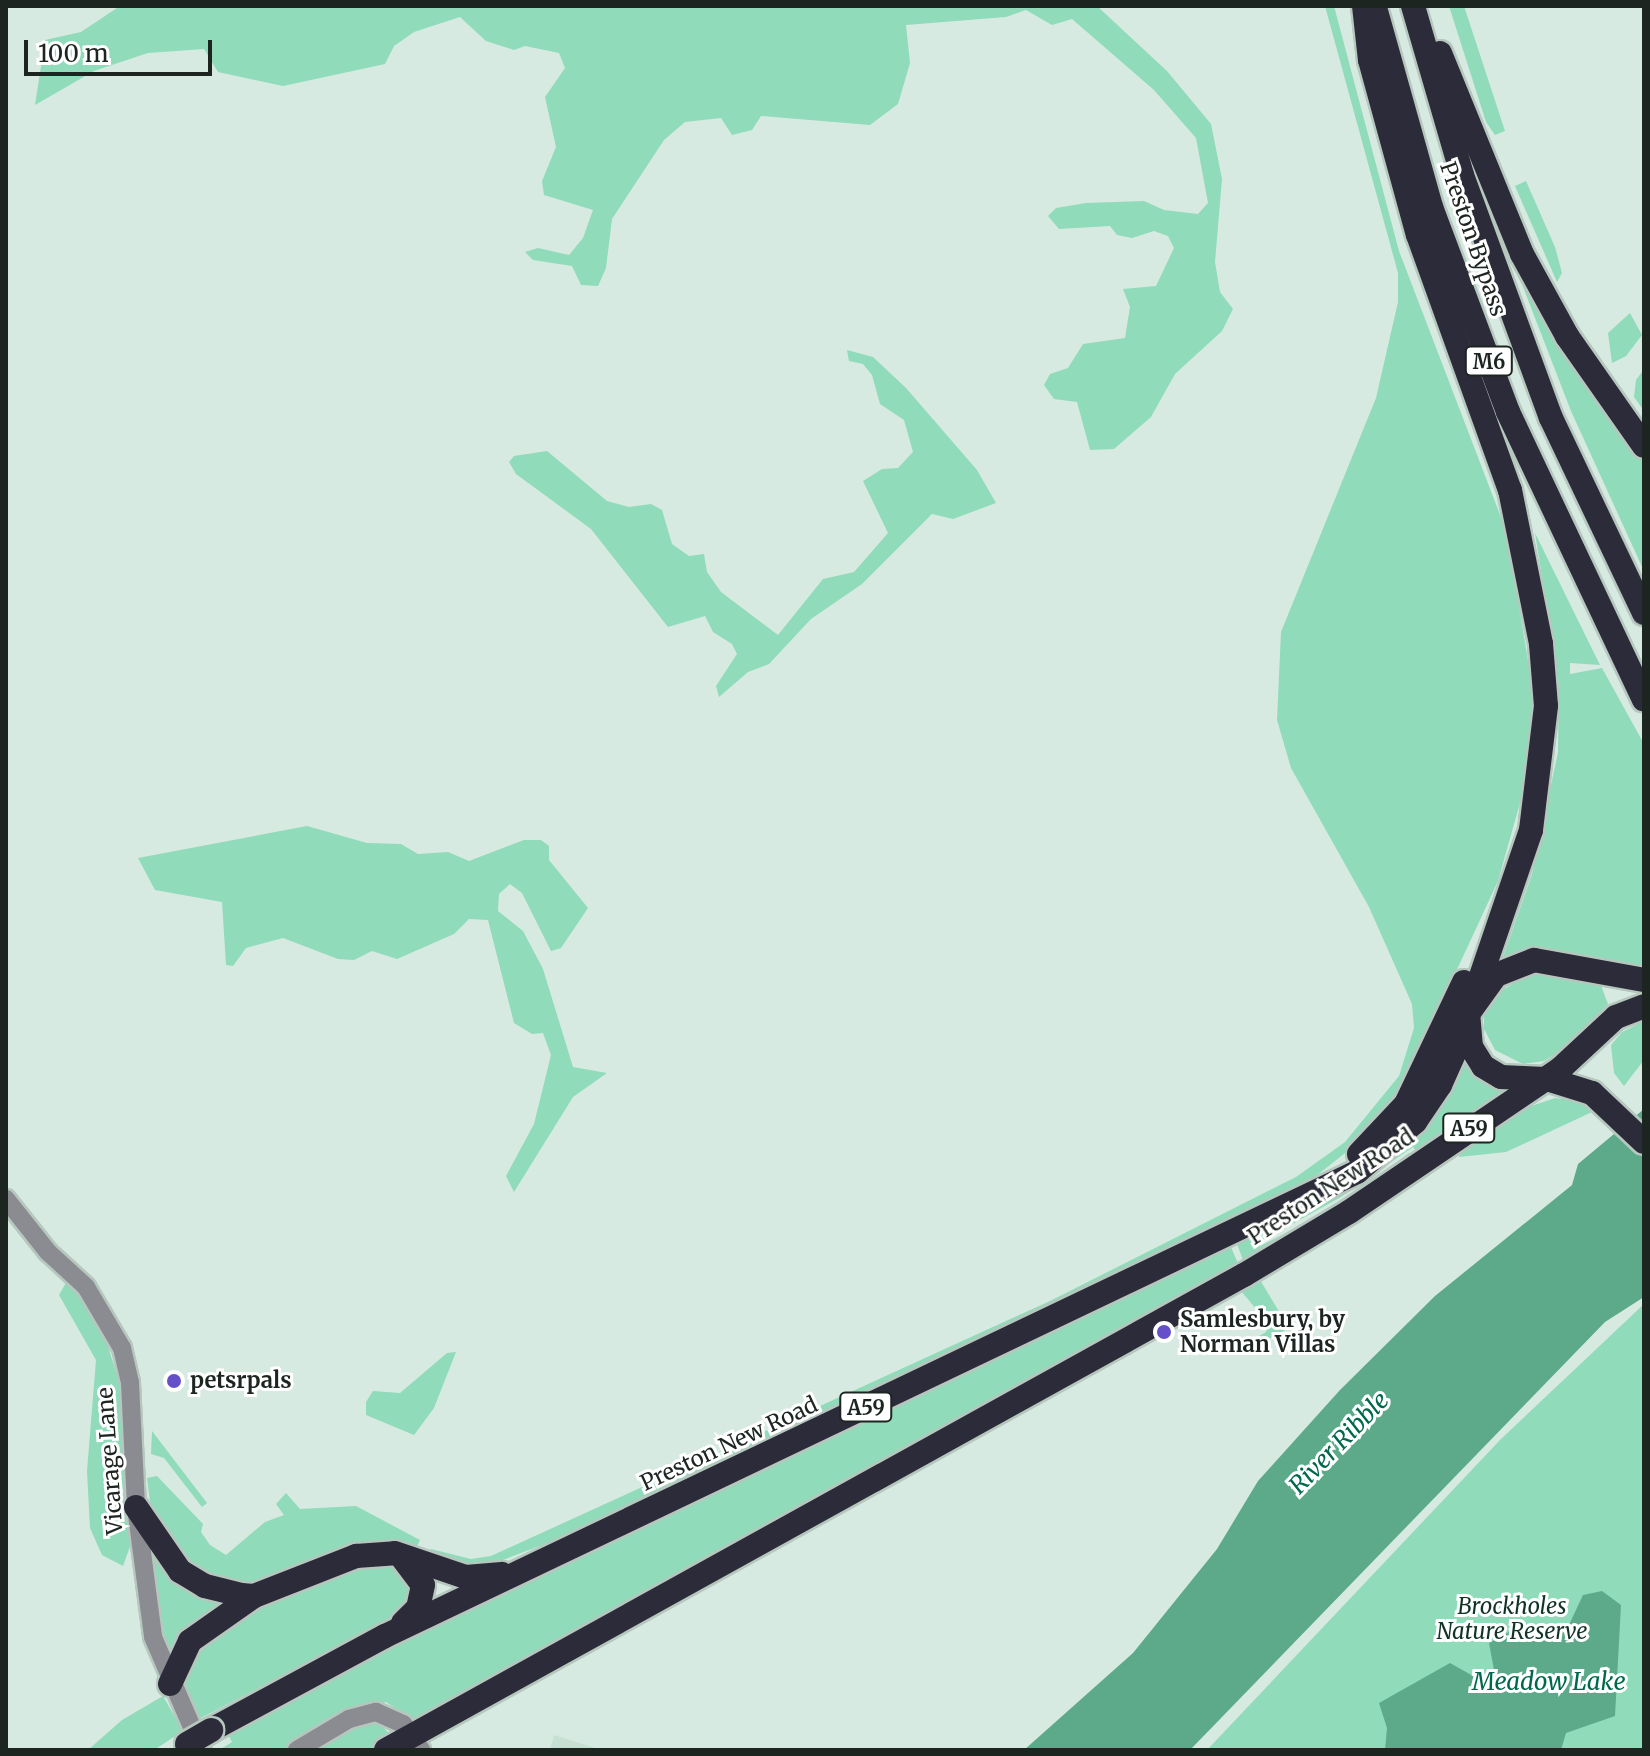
<!DOCTYPE html>
<html>
<head>
<meta charset="utf-8">
<style>
	body { margin:0 }
	#map { position:relative; width:1650px; height:1756px; overflow:hidden; background:#d7eae1; font-family:Merriweather,serif }
	div>[style] { position:absolute }
	[style*='--x'] { left:calc(var(--x)*1px); top:calc(var(--y)*1px); width:calc(var(--w)*1px); rotate:calc(var(--a)*1deg) }
	.built>* { inset:0; background:#c6e1d4 }
	.green>* { inset:0; background:#8fdbba }
	.water>* { inset:0; background:#5daa8b }
	.roads { filter:drop-shadow(2px 0 #b6c7be) drop-shadow(-2px 0 #b6c7be) drop-shadow(0 2px #b6c7be) drop-shadow(0 -2px #b6c7be) }
	.minor>* { height:18px; margin:-9px; padding:0 9px; transform-origin:9px; border-radius:9px; background:#8b8b92 }
	.highway>* { height:24px; margin:-12px; padding:0 12px; transform-origin:12px; border-radius:12px; background:#2c2b39 }
	.bridges { filter:drop-shadow(2px 0 #b6c7be) drop-shadow(-2px 0 #b6c7be) drop-shadow(0 2px #b6c7be) drop-shadow(0 -2px #b6c7be) }
	.highway-bridge>* { height:24px; margin:-12px; padding:0 12px; transform-origin:12px; border-radius:12px; background:#2c2b39 }
	.dots>* { width:22px; height:22px; translate:-50% -50%; box-sizing:border-box; border:4px solid #fff; border-radius:50% }
	span { translate:-50% -50%; white-space:nowrap; text-align:center; line-height:1.15; -webkit-text-stroke:6px #fff; paint-order:stroke }
	.shield-label span { padding:2px 6px; background:#fff; border:2px solid; border-radius:6px; -webkit-text-stroke-width:0 }
	.shield-label { font-size:20px; color:#1d2521; font-weight:700 }
	.street-label { font-size:22px; color:#1d2521 }
	.poi-label { font-size:22px; color:#1d2521; font-weight:700 }
	.left { translate:0 -50%; text-align:left }
	.park-label { font-size:22px; color:#103326; font-style:italic }
	.water-label { font-size:24px; color:#00684b; font-style:italic }
	.frame { position:absolute; inset:0; border:8px solid #1d2521; pointer-events:none }
	.scale { position:absolute; left:24px; top:40px; width:188px; height:36px; box-sizing:border-box; border:4px solid #1d2521; border-top:0; padding-left:10px; font-size:24px; line-height:28px; white-space:nowrap; color:#1d2521; -webkit-text-stroke:6px #fff; paint-order:stroke }
</style>
</head>
<body>
<div id="map">
	<div class="built">
		<i style="clip-path:polygon(554px 1735px,602px 1750px,550px 1750px)"></i>
	</div>
	<div class="green">
		<i style="clip-path:polygon(120px 6px,1097px 6px,1167px 71px,1211px 124px,1222px 179px,1215px 262px,1220px 292px,1233px 309px,1222px 331px,1175px 374px,1151px 417px,1114px 449px,1090px 450px,1077px 402px,1054px 399px,1044px 385px,1050px 374px,1068px 368px,1083px 344px,1125px 338px,1130px 307px,1123px 289px,1156px 286px,1174px 248px,1168px 236px,1154px 231px,1132px 238px,1117px 235px,1110px 226px,1059px 229px,1048px 216px,1056px 208px,1086px 203px,1144px 201px,1164px 210px,1198px 214px,1208px 203px,1196px 138px,1154px 90px,1072px 19px,1052px 25px,1026px 10px,1006px 17px,906px 25px,910px 63px,898px 104px,870px 125px,761px 116px,752px 130px,732px 135px,721px 118px,685px 122px,664px 140px,612px 219px,606px 268px,598px 286px,581px 285px,572px 266px,533px 260px,525px 252px,538px 248px,569px 255px,583px 238px,593px 210px,544px 195px,542px 181px,556px 147px,545px 97px,565px 68px,559px 53px,525px 46px,514px 50px,486px 41px,460px 17px,414px 32px,394px 46px,385px 64px,283px 86px,218px 72px,204px 49px,148px 53px,94px 71px,35px 105px,45px 40px,81px 32px)"></i>
		<i style="clip-path:polygon(1325px 6px,1334px 6px,1399px 251px,1507px 533px,1534px 697px,1533px 757px,1498px 881px,1398px 1097px,1368px 1135px,1297px 1191px,558px 1539px,474px 1571px,427px 1554px,431px 1549px,471px 1559px,491px 1556px,1050px 1301px,1296px 1177px,1345px 1142px,1399px 1076px,1414px 1028px,1412px 1004px,1369px 907px,1291px 768px,1277px 720px,1281px 632px,1376px 398px,1398px 302px,1398px 273px)"></i>
		<i style="clip-path:polygon(1449px 6px,1464px 6px,1505px 131px,1495px 135px,1486px 122px)"></i>
		<i style="clip-path:polygon(1526px 181px,1555px 247px,1562px 273px,1557px 282px,1515px 186px)"></i>
		<i style="clip-path:polygon(1513px 261px,1644px 459px,1644px 571px,1571px 411px)"></i>
		<i style="clip-path:polygon(1630px 313px,1642px 335px,1626px 356px,1612px 363px,1608px 333px)"></i>
		<i style="clip-path:polygon(847px 350px,873px 357px,906px 388px,977px 470px,996px 503px,953px 519px,932px 514px,862px 584px,811px 619px,769px 664px,748px 672px,719px 697px,716px 686px,737px 654px,732px 644px,713px 632px,705px 616px,668px 627px,591px 529px,516px 474px,509px 462px,514px 456px,547px 451px,607px 501px,629px 507px,651px 504px,662px 510px,672px 544px,689px 556px,704px 554px,707px 572px,721px 592px,778px 635px,823px 579px,854px 572px,888px 533px,863px 481px,882px 469px,898px 468px,913px 452px,904px 420px,880px 404px,872px 375px,863px 364px,849px 361px)"></i>
		<i style="clip-path:polygon(1644px 369px,1644px 411px,1634px 397px,1636px 380px)"></i>
		<i style="clip-path:polygon(1535px 533px,1600px 665px,1570px 663px,1570px 674px,1602px 668px,1644px 744px,1644px 969px,1501px 963px,1532px 874px,1558px 752px,1559px 686px)"></i>
		<i style="clip-path:polygon(307px 826px,367px 843px,401px 844px,418px 854px,448px 852px,469px 861px,524px 840px,541px 840px,549px 846px,549px 860px,588px 908px,561px 948px,551px 951px,522px 893px,510px 884px,499px 894px,498px 911px,523px 931px,543px 969px,573px 1067px,607px 1073px,573px 1097px,514px 1192px,506px 1176px,534px 1124px,551px 1055px,543px 1033px,532px 1034px,514px 1023px,488px 920px,469px 919px,454px 934px,397px 959px,372px 951px,354px 960px,338px 959px,283px 938px,246px 948px,233px 966px,226px 965px,222px 902px,155px 890px,138px 858px)"></i>
		<i style="clip-path:polygon(1533px 973px,1600px 983px,1608px 1004px,1564px 1049px,1544px 1061px,1523px 1064px,1495px 1050px,1484px 1029px,1484px 1015px,1498px 992px)"></i>
		<i style="clip-path:polygon(1644px 1021px,1644px 1060px,1624px 1086px,1614px 1073px,1611px 1045px,1622px 1032px)"></i>
		<i style="clip-path:polygon(1464px 1057px,1511px 1090px,1418px 1153px,1413px 1147px,1341px 1197px,1262px 1241px,1260px 1235px,1355px 1183px)"></i>
		<i style="clip-path:polygon(1555px 1098px,1579px 1101px,1592px 1112px,1506px 1152px,1459px 1157px,1460px 1148px,1514px 1112px)"></i>
		<i style="clip-path:polygon(1409px 1153px,1412px 1157px,1356px 1197px,1244px 1263px,1237px 1244px,1255px 1237px,1260px 1246px,1292px 1230px,1351px 1196px)"></i>
		<i style="clip-path:polygon(1231px 1247px,1239px 1266px,418px 1724px,386px 1702px,344px 1714px,284px 1750px,219px 1750px,232px 1742px,226px 1730px,296px 1691px)"></i>
		<i style="clip-path:polygon(1260px 1280px,1289px 1328px,1258px 1345px,1254px 1339px,1266px 1332px,1268px 1323px,1241px 1291px)"></i>
		<i style="clip-path:polygon(67px 1281px,101px 1325px,121px 1387px,132px 1541px,123px 1566px,102px 1555px,90px 1528px,87px 1471px,96px 1360px,59px 1295px)"></i>
		<i style="clip-path:polygon(1644px 1304px,1644px 1750px,1207px 1750px,1501px 1439px)"></i>
		<i style="clip-path:polygon(456px 1352px,434px 1408px,414px 1435px,366px 1415px,366px 1402px,373px 1391px,400px 1393px,447px 1353px)"></i>
		<i style="clip-path:polygon(152px 1431px,207px 1503px,202px 1507px,164px 1458px,151px 1454px)"></i>
		<i style="clip-path:polygon(157px 1476px,203px 1524px,201px 1532px,210px 1545px,226px 1555px,265px 1522px,284px 1515px,276px 1504px,286px 1493px,300px 1509px,356px 1506px,420px 1540px,417px 1546px,375px 1544px,240px 1593px,188px 1571px,152px 1518px,147px 1478px)"></i>
		<i style="clip-path:polygon(150px 1547px,229px 1603px,170px 1660px,167px 1652px)"></i>
		<i style="clip-path:polygon(379px 1562px,398px 1565px,416px 1583px,402px 1613px,199px 1719px,184px 1690px,192px 1652px,242px 1612px,349px 1567px)"></i>
		<i style="clip-path:polygon(163px 1696px,183px 1731px,154px 1750px,88px 1750px,122px 1720px)"></i>
		<i style="clip-path:polygon(376px 1721px,389px 1733px,385px 1743px,371px 1750px,317px 1750px,364px 1722px)"></i>
	</div>
	<div class="water">
		<i style="clip-path:polygon(1644px 1109px,1644px 1297px,1605px 1322px,1190px 1750px,1024px 1750px,1133px 1653px,1217px 1549px,1258px 1481px,1340px 1390px,1435px 1296px,1572px 1185px,1578px 1164px)"></i>
		<i style="clip-path:polygon(1602px 1591px,1621px 1605px,1615px 1716px,1566px 1733px,1561px 1750px,1385px 1750px,1387px 1728px,1379px 1703px,1450px 1663px,1482px 1681px,1495px 1675px,1489px 1643px,1524px 1624px,1568px 1627px,1583px 1595px)"></i>
	</div>
	<div class="roads">
		<div class="minor">
			<i style="--x:6;--y:1199;--w:68;--a:51.6"></i>
			<i style="--x:48;--y:1252;--w:52;--a:42.6"></i>
			<i style="--x:86;--y:1287;--w:71;--a:59.5"></i>
			<i style="--x:122;--y:1348;--w:36;--a:77"></i>
			<i style="--x:130;--y:1383;--w:124;--a:87.2"></i>
			<i style="--x:136;--y:1507;--w:131;--a:82.5"></i>
			<i style="--x:153;--y:1637;--w:123;--a:66.6"></i>
			<i style="--x:297;--y:1750;--w:61;--a:-30.8"></i>
			<i style="--x:349;--y:1719;--w:28;--a:-15"></i>
			<i style="--x:376;--y:1712;--w:30;--a:24"></i>
			<i style="--x:403;--y:1724;--w:32;--a:55"></i>
		</div>
		<div class="highway">
			<i style="--x:1364;--y:6;--w:54;--a:83.7"></i>
			<i style="--x:1370;--y:60;--w:181;--a:74.7"></i>
			<i style="--x:1418;--y:235;--w:271;--a:70.2"></i>
			<i style="--x:1510;--y:490;--w:157;--a:78.6"></i>
			<i style="--x:1541;--y:644;--w:62;--a:85.4"></i>
			<i style="--x:1546;--y:706;--w:125;--a:96.9"></i>
			<i style="--x:1531;--y:830;--w:194;--a:108.9"></i>
			<i style="--x:1413;--y:6;--w:176;--a:73.8"></i>
			<i style="--x:1462;--y:175;--w:259;--a:69.9"></i>
			<i style="--x:1551;--y:418;--w:216;--a:64.5"></i>
			<i style="--x:1376;--y:11;--w:204;--a:74.3"></i>
			<i style="--x:1431;--y:207;--w:219;--a:69.4"></i>
			<i style="--x:1508;--y:412;--w:318;--a:64.7"></i>
			<i style="--x:1440;--y:53;--w:217;--a:67.8"></i>
			<i style="--x:1522;--y:254;--w:94;--a:61.2"></i>
			<i style="--x:1567;--y:336;--w:134;--a:55"></i>
			<i style="--x:1545;--y:1079;--w:44;--a:-177.4"></i>
			<i style="--x:1501;--y:1077;--w:21;--a:-149"></i>
			<i style="--x:1483;--y:1066;--w:22;--a:-122"></i>
			<i style="--x:1471;--y:1047;--w:33;--a:-95"></i>
			<i style="--x:1468;--y:1014;--w:48;--a:-54.3"></i>
			<i style="--x:1496;--y:975;--w:41;--a:-21.5"></i>
			<i style="--x:1534;--y:960;--w:112;--a:10.3"></i>
			<i style="--x:1547;--y:1079;--w:47;--a:17.3"></i>
			<i style="--x:1592;--y:1093;--w:71;--a:43.3"></i>
			<i style="--x:1359;--y:1154;--w:69;--a:-46.8"></i>
			<i style="--x:1406;--y:1104;--w:135;--a:-64.6"></i>
			<i style="--x:136;--y:1507;--w:78;--a:55.5"></i>
			<i style="--x:180;--y:1571;--w:29;--a:31"></i>
			<i style="--x:205;--y:1586;--w:37;--a:14"></i>
			<i style="--x:241;--y:1595;--w:13;--a:4"></i>
			<i style="--x:254;--y:1596;--w:110;--a:-21.4"></i>
			<i style="--x:356;--y:1556;--w:39;--a:-4"></i>
			<i style="--x:395;--y:1553;--w:75;--a:18.7"></i>
			<i style="--x:466;--y:1577;--w:36;--a:-5"></i>
			<i style="--x:401;--y:1556;--w:36;--a:53"></i>
			<i style="--x:423;--y:1585;--w:24;--a:102"></i>
			<i style="--x:418;--y:1608;--w:21;--a:135"></i>
			<i style="--x:170;--y:1684;--w:47;--a:-65.1"></i>
			<i style="--x:190;--y:1641;--w:78;--a:-35.1"></i>
			<i style="--x:211;--y:1730;--w:198;--a:-28.4"></i>
			<i style="--x:385;--y:1636;--w:1077;--a:-25.52"></i>
			<i style="--x:1357;--y:1172;--w:77;--a:-40.8"></i>
			<i style="--x:1415;--y:1122;--w:45;--a:-56"></i>
			<i style="--x:1440;--y:1085;--w:64;--a:-65.9"></i>
			<i style="--x:386;--y:1750;--w:981;--a:-28.97"></i>
			<i style="--x:1244;--y:1275;--w:122;--a:-31"></i>
			<i style="--x:1349;--y:1212;--w:255;--a:-34.1"></i>
			<i style="--x:1560;--y:1069;--w:76;--a:-42.9"></i>
			<i style="--x:1616;--y:1017;--w:30;--a:-21"></i>
		</div>
	</div>
	<div class="bridges">
		<div class="highway-bridge">
			<i style="--x:187;--y:1744;--w:28;--a:-30"></i>
		</div>
	</div>
	<div class="dots">
		<i style="left:1164px;top:1332px;background:#6550c9"></i>
		<i style="left:174px;top:1381px;background:#6550c9"></i>
	</div>
	<div class="shield-label">
		<span style="left:1489px;top:361px">M6</span>
		<span style="left:1469px;top:1128px">A59</span>
		<span style="left:866px;top:1407px">A59</span>
	</div>
	<div class="street-label">
		<span style="left:1473px;top:239px;rotate:71deg">Preston Bypass</span>
		<span style="left:1331px;top:1187px;rotate:-33deg">Preston New Road</span>
		<span style="left:729px;top:1444px;rotate:-25deg">Preston New Road</span>
		<span style="left:110px;top:1461px;rotate:-94deg">Vicarage Lane</span>
	</div>
	<div class="poi-label">
		<span class="left" style="left:1180px;top:1332px">Samlesbury, by<br>Norman Villas</span>
		<span class="left" style="left:190px;top:1381px">petsrpals</span>
	</div>
	<div class="park-label">
		<span style="left:1512px;top:1619px">Brockholes<br>Nature Reserve</span>
	</div>
	<div class="water-label">
		<span style="left:1339px;top:1443px;rotate:-46deg">River Ribble</span>
		<span style="left:1549px;top:1682px">Meadow Lake</span>
	</div>
	<div class="frame"></div>
	<div class="scale">100 m</div>
</div>
</body>
</html>
